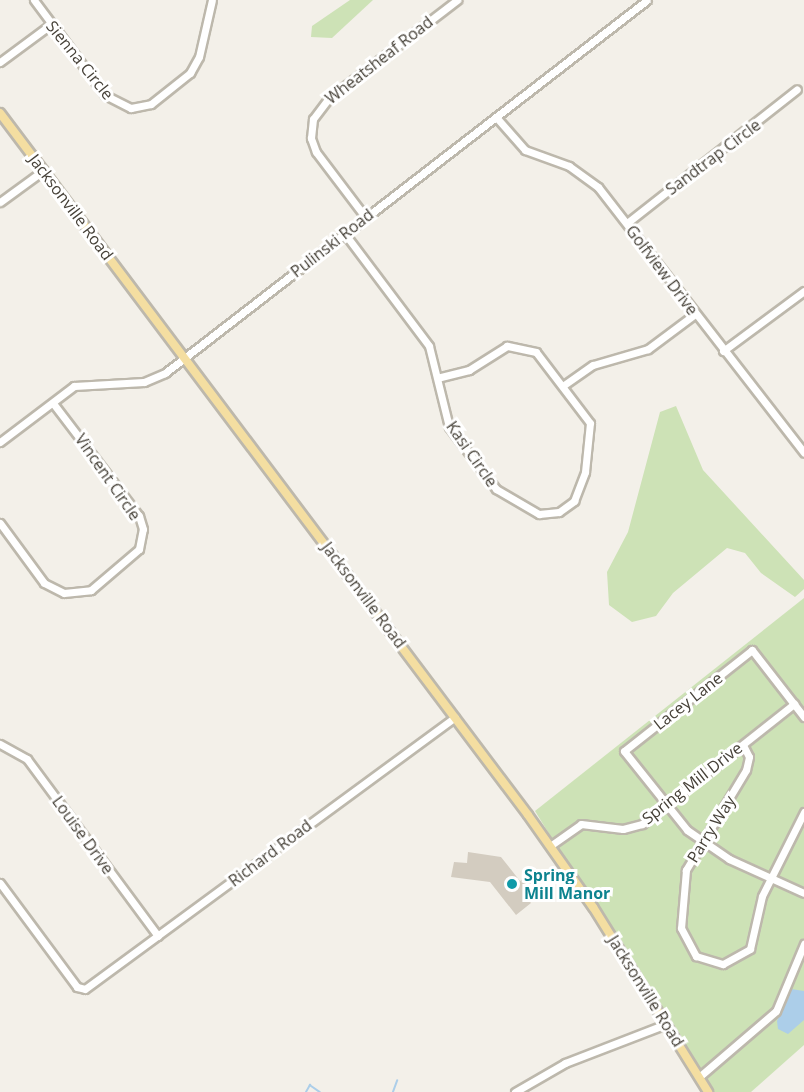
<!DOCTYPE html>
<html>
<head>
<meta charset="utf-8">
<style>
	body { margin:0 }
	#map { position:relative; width:804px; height:1092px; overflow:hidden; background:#f3f0e9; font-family:"Open Sans",sans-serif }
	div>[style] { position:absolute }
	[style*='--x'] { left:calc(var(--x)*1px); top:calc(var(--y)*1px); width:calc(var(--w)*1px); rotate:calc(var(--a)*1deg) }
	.green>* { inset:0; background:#cde2b6 }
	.water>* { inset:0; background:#accee9 }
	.stream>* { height:1.5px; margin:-0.75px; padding:0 0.75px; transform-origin:0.75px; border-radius:0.75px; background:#accee9 }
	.building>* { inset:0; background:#d3ccc0 }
	.roads { filter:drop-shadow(2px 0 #bdb8ac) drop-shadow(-2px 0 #bdb8ac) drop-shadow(0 2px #bdb8ac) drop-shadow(0 -2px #bdb8ac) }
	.minor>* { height:7px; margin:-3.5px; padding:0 3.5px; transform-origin:3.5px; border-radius:3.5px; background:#fff }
	.major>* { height:8px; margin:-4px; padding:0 4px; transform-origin:4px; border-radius:4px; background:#f4dea1 }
	.dots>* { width:16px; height:16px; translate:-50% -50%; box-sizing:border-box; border:3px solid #fff; border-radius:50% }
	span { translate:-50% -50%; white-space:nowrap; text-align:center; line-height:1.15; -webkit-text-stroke:6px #fff; paint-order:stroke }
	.street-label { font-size:16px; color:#464138 }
	.culture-label { font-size:16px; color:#0d838f; font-weight:700 }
	.left { translate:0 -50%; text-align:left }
</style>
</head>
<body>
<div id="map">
	<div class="green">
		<i style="clip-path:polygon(350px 0,373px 0,332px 38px,311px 37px,312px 26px)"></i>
		<i style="clip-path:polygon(676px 406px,703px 470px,804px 580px,804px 589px,795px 597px,761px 573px,745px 553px,727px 548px,673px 593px,656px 616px,632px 622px,609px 605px,607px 572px,628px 532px,660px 412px)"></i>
		<i style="clip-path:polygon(804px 598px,804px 1045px,751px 1092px,708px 1092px,535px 811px)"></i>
	</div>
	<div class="water">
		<i style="clip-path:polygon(791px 989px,804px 991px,804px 1020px,788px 1034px,778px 1029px,777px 1021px)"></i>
	</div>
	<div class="stream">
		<i style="--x:306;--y:1092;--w:8;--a:-60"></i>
		<i style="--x:310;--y:1085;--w:12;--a:35"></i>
		<i style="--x:393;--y:1092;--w:12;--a:-70"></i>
	</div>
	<div class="building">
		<i style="clip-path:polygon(468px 852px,501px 857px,520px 881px,527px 876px,533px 885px,523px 893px,531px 903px,516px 915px,490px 882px,451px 877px,454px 862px,467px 863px)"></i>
	</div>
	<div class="roads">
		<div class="minor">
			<i style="--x:34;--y:0;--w:119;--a:53.2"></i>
			<i style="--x:105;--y:95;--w:29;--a:27"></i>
			<i style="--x:131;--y:108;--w:20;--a:-11"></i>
			<i style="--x:151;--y:104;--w:50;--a:-38.5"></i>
			<i style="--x:190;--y:73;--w:18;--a:-61"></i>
			<i style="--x:199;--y:57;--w:58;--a:-77.2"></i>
			<i style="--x:0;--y:62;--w:62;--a:-36.5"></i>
			<i style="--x:496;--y:117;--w:44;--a:48.7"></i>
			<i style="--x:525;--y:150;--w:47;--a:20"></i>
			<i style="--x:569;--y:166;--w:36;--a:36"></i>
			<i style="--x:598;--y:187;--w:336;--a:52.2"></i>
			<i style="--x:0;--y:202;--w:54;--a:-36"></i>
			<i style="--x:366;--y:218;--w:83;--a:-127.1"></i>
			<i style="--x:316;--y:152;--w:15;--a:-110"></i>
			<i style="--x:311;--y:138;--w:19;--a:-84"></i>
			<i style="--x:313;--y:119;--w:25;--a:-53"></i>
			<i style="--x:328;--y:99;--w:163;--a:-37.5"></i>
			<i style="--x:627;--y:223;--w:216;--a:-38.2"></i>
			<i style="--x:345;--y:234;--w:140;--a:53.1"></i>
			<i style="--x:429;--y:346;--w:83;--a:76.1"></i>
			<i style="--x:449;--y:427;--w:78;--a:52.8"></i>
			<i style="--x:496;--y:489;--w:50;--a:30.2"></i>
			<i style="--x:539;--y:514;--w:20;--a:-6"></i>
			<i style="--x:559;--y:512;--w:19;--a:-36"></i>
			<i style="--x:574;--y:501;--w:31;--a:-69"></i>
			<i style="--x:585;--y:472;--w:49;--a:-84.2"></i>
			<i style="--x:590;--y:423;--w:89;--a:-127.3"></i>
			<i style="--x:536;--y:352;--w:30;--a:-168"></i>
			<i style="--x:507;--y:346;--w:45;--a:147.7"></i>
			<i style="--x:469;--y:370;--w:32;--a:166"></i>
			<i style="--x:723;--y:351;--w:101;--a:-36.5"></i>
			<i style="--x:564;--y:385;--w:35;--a:-35"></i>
			<i style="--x:593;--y:365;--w:57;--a:-16.2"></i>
			<i style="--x:648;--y:349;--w:59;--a:-36.7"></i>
			<i style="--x:0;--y:442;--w:93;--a:-37.1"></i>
			<i style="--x:74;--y:386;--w:70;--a:-3.3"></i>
			<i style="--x:144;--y:382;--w:23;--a:-23"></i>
			<i style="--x:165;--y:373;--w:609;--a:-37.73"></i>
			<i style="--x:0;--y:523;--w:74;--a:53.7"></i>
			<i style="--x:44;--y:583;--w:22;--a:27"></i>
			<i style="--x:64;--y:593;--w:27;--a:-6"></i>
			<i style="--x:91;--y:590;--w:63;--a:-40.5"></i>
			<i style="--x:139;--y:549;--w:20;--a:-79"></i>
			<i style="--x:143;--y:529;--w:14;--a:-107"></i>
			<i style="--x:139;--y:516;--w:142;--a:-127.3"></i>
			<i style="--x:804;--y:717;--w:85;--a:-127.8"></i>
			<i style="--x:752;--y:650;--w:163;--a:141.7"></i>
			<i style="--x:624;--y:751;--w:101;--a:51.4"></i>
			<i style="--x:687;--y:830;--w:51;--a:34.6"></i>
			<i style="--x:729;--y:859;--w:82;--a:24.4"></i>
			<i style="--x:0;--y:744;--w:31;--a:29"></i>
			<i style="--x:27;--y:759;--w:220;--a:53.5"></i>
			<i style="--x:743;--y:745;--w:13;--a:63"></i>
			<i style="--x:749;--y:757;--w:13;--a:103"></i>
			<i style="--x:746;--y:770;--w:117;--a:121"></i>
			<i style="--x:686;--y:870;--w:58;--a:94.9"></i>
			<i style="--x:681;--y:928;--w:32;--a:62"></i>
			<i style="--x:696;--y:956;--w:28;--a:17"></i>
			<i style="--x:723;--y:964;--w:31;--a:-29"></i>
			<i style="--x:750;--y:949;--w:54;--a:-77.2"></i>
			<i style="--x:762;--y:896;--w:94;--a:-63.4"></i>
			<i style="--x:550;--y:846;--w:38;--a:-35"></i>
			<i style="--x:581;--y:824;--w:42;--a:6.8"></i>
			<i style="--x:623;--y:829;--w:20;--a:-15"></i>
			<i style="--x:642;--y:824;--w:194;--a:-38.3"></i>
			<i style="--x:0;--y:883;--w:129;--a:53.5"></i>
			<i style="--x:77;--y:987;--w:8;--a:14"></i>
			<i style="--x:85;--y:989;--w:459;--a:-36.3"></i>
			<i style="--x:699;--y:1077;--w:101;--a:-40.6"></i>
			<i style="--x:776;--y:1011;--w:73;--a:-67.3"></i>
			<i style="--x:515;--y:1092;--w:58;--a:-30.1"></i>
			<i style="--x:565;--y:1063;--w:108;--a:-21.1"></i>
		</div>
		<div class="major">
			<i style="--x:0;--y:113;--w:878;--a:53.05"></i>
			<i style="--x:528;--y:815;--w:113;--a:54.8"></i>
			<i style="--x:593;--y:907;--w:218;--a:58.1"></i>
		</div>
	</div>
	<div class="dots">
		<i style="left:512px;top:884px;background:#0f9aa8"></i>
	</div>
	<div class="street-label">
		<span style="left:80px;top:60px;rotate:51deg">Sienna Circle</span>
		<span style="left:379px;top:60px;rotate:-38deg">Wheatsheaf Road</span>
		<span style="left:713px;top:157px;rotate:-37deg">Sandtrap Circle</span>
		<span style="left:71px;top:207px;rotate:53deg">Jacksonville Road</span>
		<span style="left:332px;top:243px;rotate:-38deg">Pulinski Road</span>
		<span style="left:662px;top:270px;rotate:53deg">Golfview Drive</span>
		<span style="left:472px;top:454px;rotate:55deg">Kasi Circle</span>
		<span style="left:108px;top:477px;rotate:55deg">Vincent Circle</span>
		<span style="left:364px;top:595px;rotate:53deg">Jacksonville Road</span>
		<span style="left:688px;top:701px;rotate:-38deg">Lacey Lane</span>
		<span style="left:692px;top:783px;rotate:-38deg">Spring Mill Drive</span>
		<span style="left:711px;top:829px;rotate:-58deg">Parry Way</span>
		<span style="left:83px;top:835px;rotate:54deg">Louise Drive</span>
		<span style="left:270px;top:853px;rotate:-37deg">Richard Road</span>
		<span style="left:646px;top:991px;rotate:58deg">Jacksonville Road</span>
	</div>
	<div class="culture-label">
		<span class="left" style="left:524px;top:884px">Spring<br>Mill Manor</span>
	</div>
</div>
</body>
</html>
